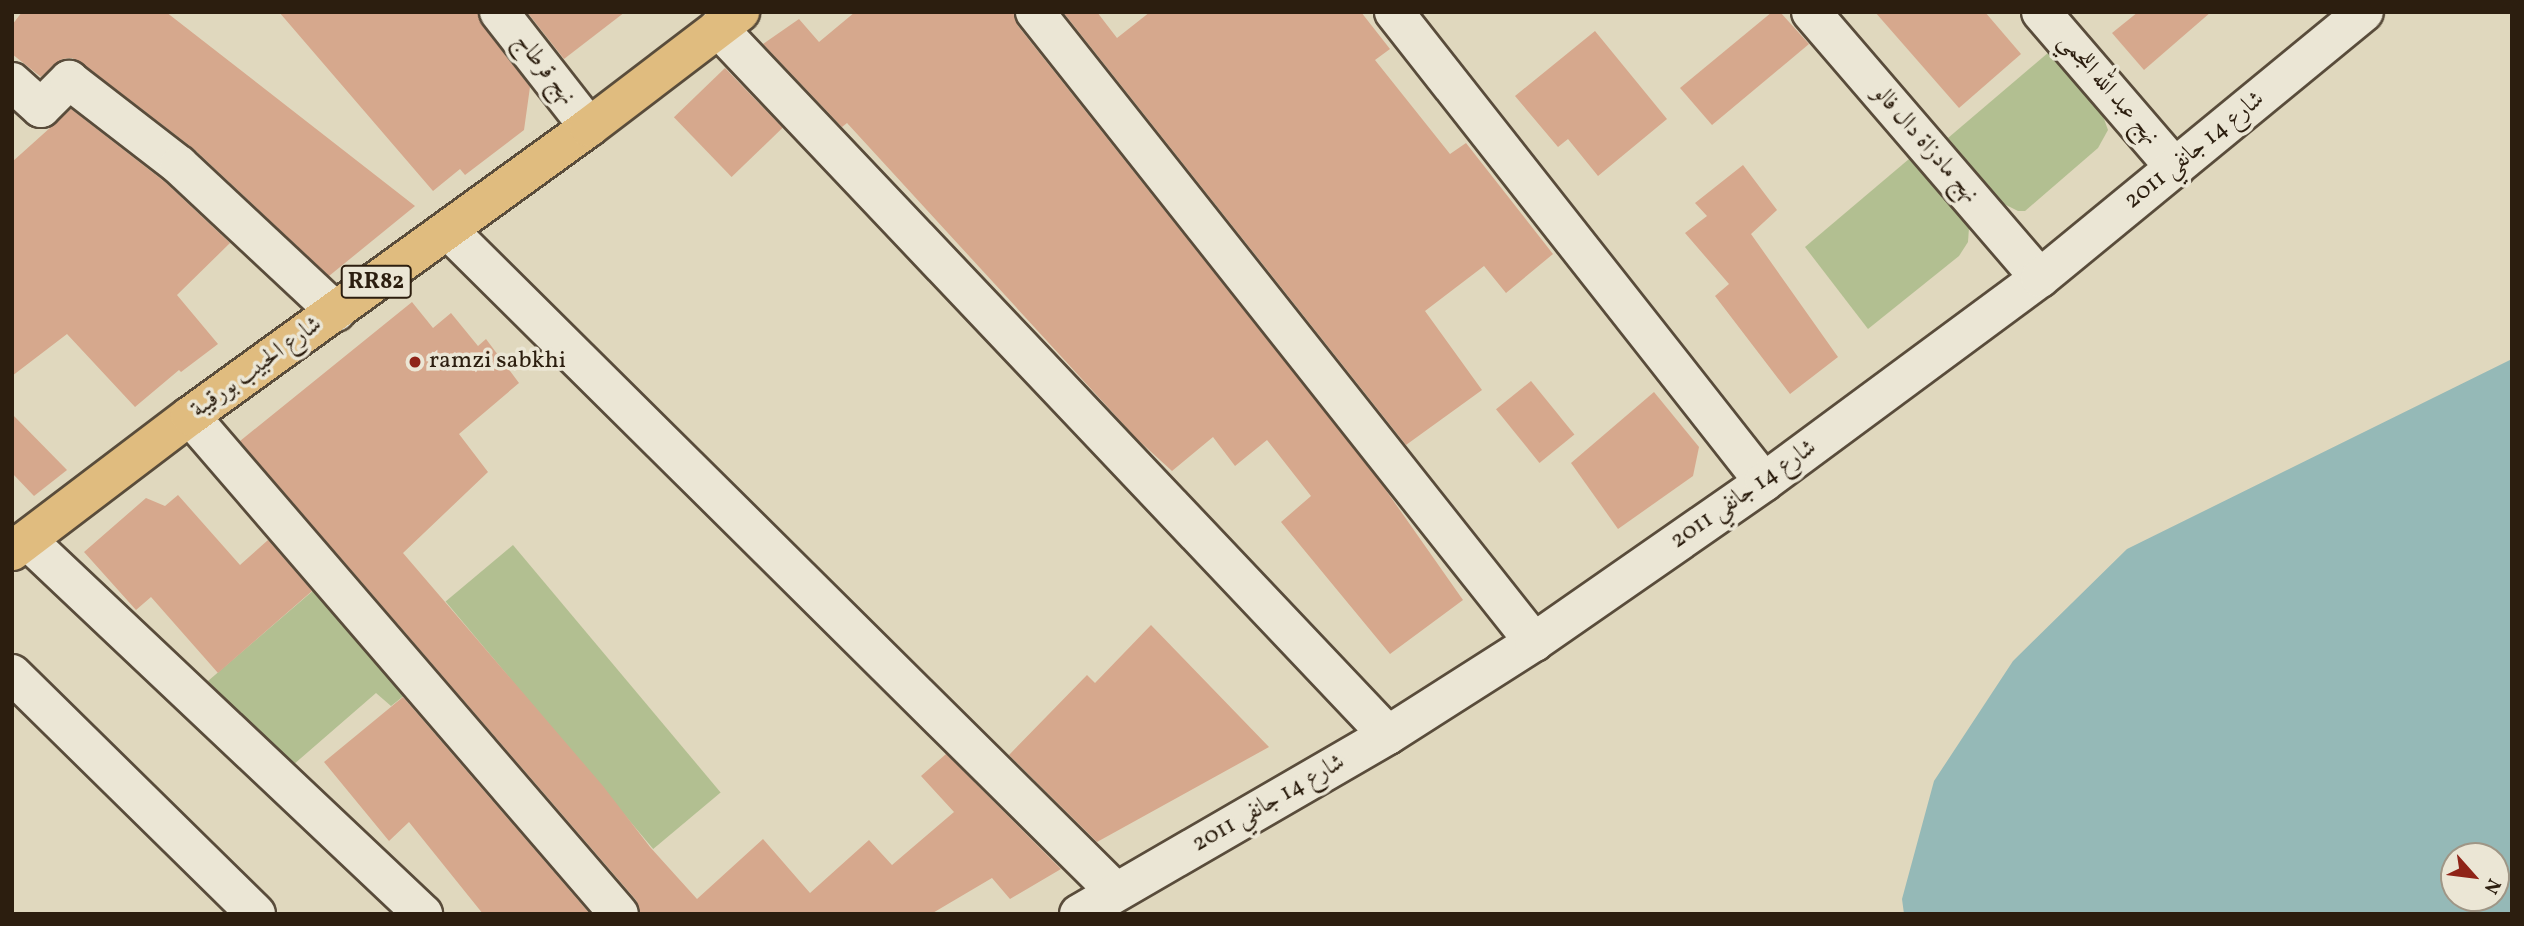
<!DOCTYPE html>
<html>
<head>
<meta charset="utf-8">
<style>
	body { margin:0 }
	#map { position:relative; width:2524px; height:926px; overflow:hidden; background:#e0d8be; font-family:Vollkorn,Amiri,serif }
	div>[style] { position:absolute }
	[style*='--x'] { left:calc(var(--x)*1px); top:calc(var(--y)*1px); width:calc(var(--w)*1px); rotate:calc(var(--a)*1deg) }
	.green>* { inset:0; background:#b2bf91; transform-origin:0 0 }
	.water>* { inset:0; background:#95b9b7 }
	.building>* { inset:0; background:#d6a88d; transform-origin:0 0 }
	.roads { filter:drop-shadow(2px 0 #594c3b) drop-shadow(-2px 0 #594c3b) drop-shadow(0 2px #594c3b) drop-shadow(0 -2px #594c3b) }
	.minor>* { height:38px; margin:-19px; padding:0 19px; transform-origin:19px; border-radius:19px; background:#ebe6d5 }
	.major>* { height:38px; margin:-19px; padding:0 19px; transform-origin:19px; border-radius:19px; background:#e0bc7f }
	.dots>* { width:19px; height:19px; translate:-50% -50%; box-sizing:border-box; border:4px solid #ebe6d5; border-radius:50% }
	span { translate:-50% -50%; white-space:nowrap; text-align:center; line-height:1.15; -webkit-text-stroke:7px #ebe6d5; paint-order:stroke }
	.shield-label span { padding:2px 5px; background:#ebe6d5; border:2px solid; border-radius:5px; -webkit-text-stroke-width:0 }
	.shield-label { font-size:23px; color:#2c1e0f; font-weight:700 }
	.street-label { font-size:24px; color:#2c1e0f }
	.poi-label { font-size:24px; color:#2c1e0f }
	.left { translate:0 -50%; text-align:left }
	.frame { position:absolute; inset:0; border:14px solid #2c1e0f; pointer-events:none }
	.north { position:absolute; left:2440px; top:842px; width:70px; height:70px; box-sizing:border-box; background:#ebe6d5; border:2px solid #9f9686; border-radius:50%; rotate:118deg; font-size:19px; font-weight:700; line-height:28px; text-align:center; color:#2c1e0f }
	.north::after { content:''; display:block; margin:auto; width:24px; height:32px; background:#8f2418; clip-path:polygon(50% 0,100% 100%,50% 72%,0 100%) }
</style>
</head>
<body>
<div id="map">
	<div class="green">
		<i style="clip-path:polygon(2049px 52px,2103px 116px,2108px 130px,2098px 148px,2025px 211px,2018px 211px,2004px 204px,1948px 138px)"></i>
		<i style="clip-path:polygon(1909px 159px,1969px 228px,1968px 242px,1959px 256px,1868px 329px,1805px 247px)"></i>
		<i style="left:513px;top:545px;width:323px;height:88px;rotate:50deg"></i>
		<i style="clip-path:polygon(322px 583px,410px 691px,391px 706px,376px 693px,293px 765px,208px 681px)"></i>
	</div>
	<div class="water">
		<i style="clip-path:polygon(evenodd,2512px 359px,2512px 914px,1904px 914px,1902px 899px,1934px 781px,2013px 661px,2127px 549px,2512px 359px,2454px 856px,2496px 856px,2496px 898px,2454px 898px,2454px 856px)"></i>
	</div>
	<div class="building">
		<i style="clip-path:polygon(22px 12px,166px 12px,415px 206px,329px 276px,194px 149px,82px 63px,72px 58px,62px 59px,41px 77px,12px 54px,12px 25px)"></i>
		<i style="clip-path:polygon(279px 12px,478px 12px,482px 25px,530px 87px,524px 130px,465px 175px,460px 169px,433px 191px)"></i>
		<i style="clip-path:polygon(527px 12px,625px 12px,564px 59px)"></i>
		<i style="clip-path:polygon(855px 12px,1014px 12px,1018px 26px,1383px 486px,1463px 600px,1390px 654px,1281px 522px,1311px 496px,1267px 440px,1235px 466px,1213px 437px,1172px 471px,1137px 439px,847px 123px,842px 127px,763px 44px,799px 19px,819px 42px)"></i>
		<i style="clip-path:polygon(1063px 12px,1097px 12px,1117px 38px,1150px 12px,1361px 12px,1390px 49px,1375px 60px,1450px 154px,1466px 143px,1553px 254px,1506px 293px,1484px 266px,1425px 311px,1482px 390px,1406px 445px)"></i>
		<i style="clip-path:polygon(1772px 12px,1780px 12px,1809px 44px,1712px 125px,1680px 88px)"></i>
		<i style="clip-path:polygon(1875px 12px,1985px 12px,2021px 54px,1959px 108px)"></i>
		<i style="clip-path:polygon(2138px 12px,2211px 12px,2144px 70px,2112px 33px)"></i>
		<i style="clip-path:polygon(1595px 31px,1667px 119px,1598px 176px,1568px 139px,1558px 147px,1515px 96px)"></i>
		<i style="left:725px;top:68px;width:83px;height:71px;rotate:46deg"></i>
		<i style="clip-path:polygon(71px 109px,165px 182px,230px 243px,177px 295px,218px 344px,181px 372px,179px 370px,135px 407px,67px 334px,12px 376px,12px 162px)"></i>
		<i style="clip-path:polygon(1743px 165px,1777px 210px,1751px 234px,1838px 357px,1790px 394px,1715px 296px,1729px 284px,1685px 233px,1707px 216px,1695px 203px)"></i>
		<i style="clip-path:polygon(412px 302px,433px 328px,451px 313px,478px 346px,486px 339px,519px 383px,459px 434px,488px 472px,403px 553px,603px 786px,650px 847px,697px 899px,763px 839px,810px 893px,869px 840px,892px 865px,954px 812px,921px 776px,946px 754px,1061px 869px,1010px 899px,992px 878px,931px 914px,640px 914px,636px 900px,240px 441px)"></i>
		<i style="left:1531px;top:381px;width:69px;height:45px;rotate:51deg"></i>
		<i style="clip-path:polygon(1654px 392px,1699px 447px,1693px 476px,1618px 529px,1571px 463px)"></i>
		<i style="clip-path:polygon(12px 414px,67px 470px,34px 496px,12px 473px)"></i>
		<i style="clip-path:polygon(178px 495px,240px 565px,268px 540px,312px 591px,218px 673px,151px 597px,136px 610px,84px 552px,146px 498px,165px 506px)"></i>
		<i style="clip-path:polygon(1151px 625px,1269px 747px,1097px 842px,1009px 755px,1087px 675px,1095px 683px)"></i>
		<i style="clip-path:polygon(403px 697px,590px 914px,483px 914px,409px 822px,389px 841px,324px 762px)"></i>
	</div>
	<div class="roads">
		<div class="minor">
			<i style="--x:499;--y:12;--w:146;--a:52"></i>
			<i style="--x:1035;--y:12;--w:804;--a:51.62"></i>
			<i style="--x:1394;--y:12;--w:598;--a:51.79"></i>
			<i style="--x:1811;--y:12;--w:351;--a:49.3"></i>
			<i style="--x:2041;--y:12;--w:206;--a:49.3"></i>
			<i style="--x:718;--y:28;--w:974;--a:46.54"></i>
			<i style="--x:12;--y:82;--w:39;--a:42"></i>
			<i style="--x:41;--y:108;--w:40;--a:-45"></i>
			<i style="--x:69;--y:80;--w:139;--a:37.7"></i>
			<i style="--x:179;--y:165;--w:215;--a:43.1"></i>
			<i style="--x:448;--y:230;--w:940;--a:44.74"></i>
			<i style="--x:190;--y:416;--w:657;--a:49.26"></i>
			<i style="--x:27;--y:540;--w:545;--a:43.36"></i>
			<i style="--x:12;--y:674;--w:342;--a:44.5"></i>
			<i style="--x:1079;--y:914;--w:357;--a:-30.1"></i>
			<i style="--x:1388;--y:735;--w:173;--a:-32.5"></i>
			<i style="--x:1534;--y:642;--w:280;--a:-34.8"></i>
			<i style="--x:1764;--y:482;--w:343;--a:-36.5"></i>
			<i style="--x:2040;--y:278;--w:419;--a:-39.4"></i>
		</div>
		<div class="major">
			<i style="--x:12;--y:551;--w:223;--a:-37.2"></i>
			<i style="--x:190;--y:416;--w:493;--a:-35.9"></i>
			<i style="--x:589;--y:127;--w:190;--a:-37.3"></i>
		</div>
	</div>
	<div class="dots">
		<i style="left:415px;top:362px;background:#8f2418"></i>
	</div>
	<div class="shield-label">
		<span style="left:376px;top:282px">RR82</span>
	</div>
	<div class="street-label">
		<span style="left:544px;top:70px;rotate:52deg">نهج قرطاج</span>
		<span style="left:2108px;top:90px;rotate:49deg">نهج عبد الله اللجمي</span>
		<span style="left:1925px;top:145px;rotate:49deg">نهج مادزاة دال فالو</span>
		<span style="left:2195px;top:151px;rotate:-39deg">شارع 14 جانفي 2011</span>
		<span style="left:257px;top:368px;rotate:-36deg">شارع الحبيب بورقيبة</span>
		<span style="left:1744px;top:495px;rotate:-35deg">شارع 14 جانفي 2011</span>
		<span style="left:1269px;top:804px;rotate:-30deg">شارع 14 جانفي 2011</span>
	</div>
	<div class="poi-label">
		<span class="left" style="left:429px;top:362px">ramzi sabkhi</span>
	</div>
	<div class="frame"></div>
	<div class="north">N</div>
</div>
</body>
</html>
